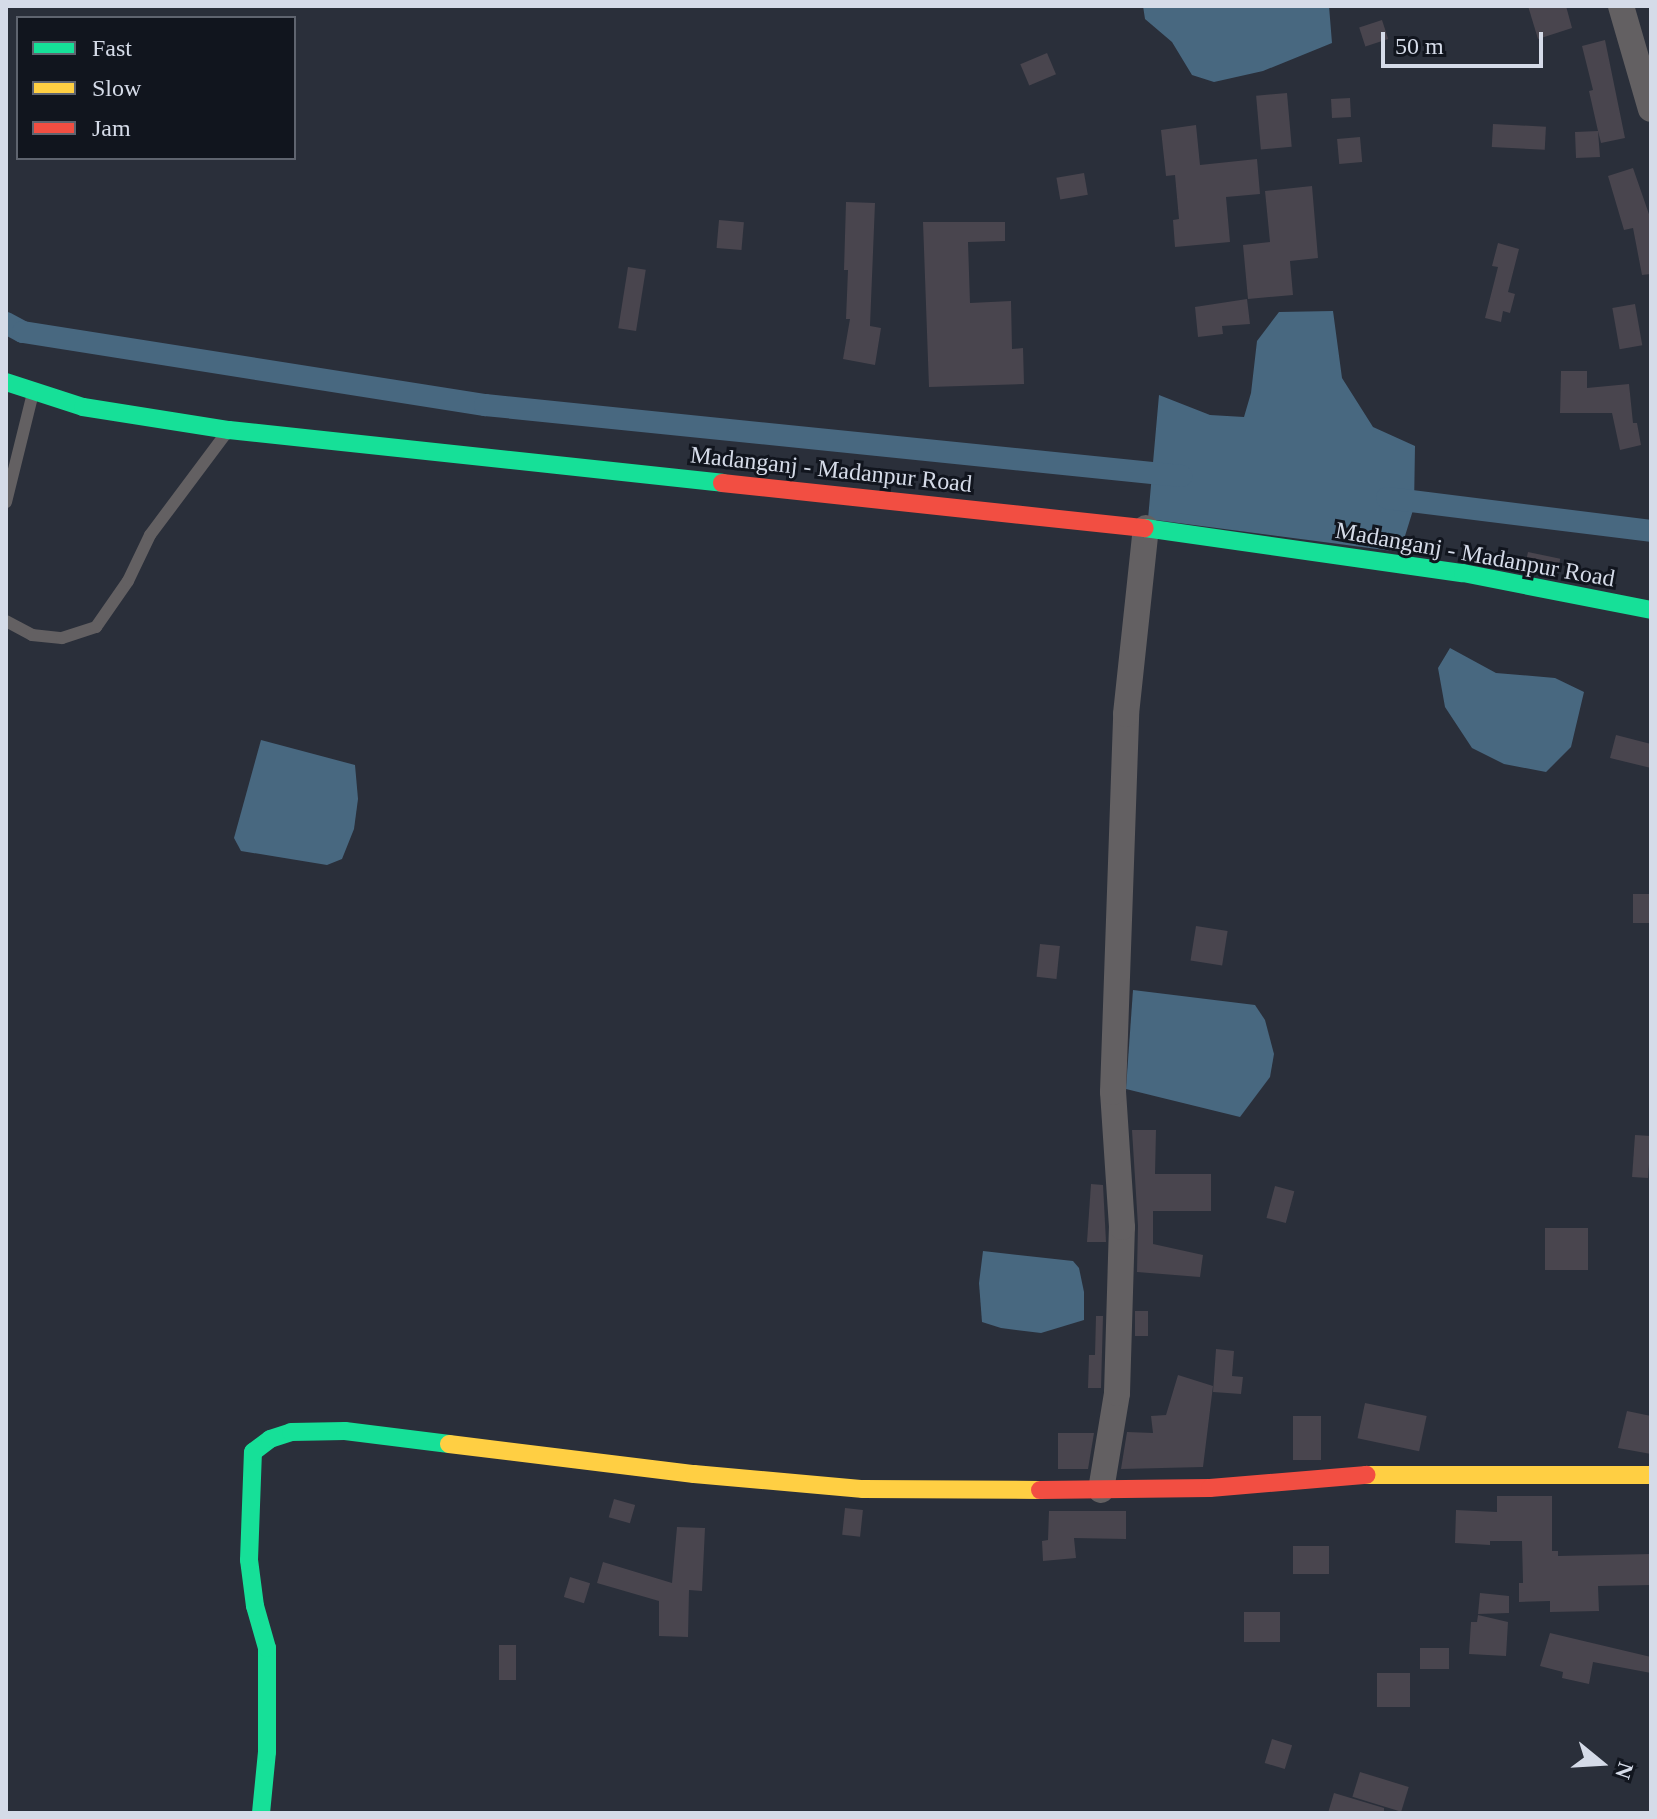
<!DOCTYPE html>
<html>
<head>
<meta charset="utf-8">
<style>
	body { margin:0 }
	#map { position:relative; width:1657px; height:1819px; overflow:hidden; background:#2a2f3a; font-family:Georgia,serif }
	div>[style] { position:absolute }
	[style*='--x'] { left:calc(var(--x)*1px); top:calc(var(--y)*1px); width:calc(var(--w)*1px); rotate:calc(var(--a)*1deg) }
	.water>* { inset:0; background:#486880 }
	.canal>* { height:22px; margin:-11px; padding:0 11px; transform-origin:11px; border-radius:11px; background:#486880 }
	.building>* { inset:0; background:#49454e; transform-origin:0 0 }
	.lane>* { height:12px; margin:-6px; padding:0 6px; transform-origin:6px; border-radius:6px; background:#636062 }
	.street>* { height:26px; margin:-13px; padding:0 13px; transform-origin:13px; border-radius:13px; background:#636062 }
	.fast>* { height:18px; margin:-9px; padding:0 9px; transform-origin:9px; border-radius:9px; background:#16e098 }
	.slow>* { height:18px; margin:-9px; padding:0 9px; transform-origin:9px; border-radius:9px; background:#ffcf43 }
	.jam>* { height:18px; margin:-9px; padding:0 9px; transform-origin:9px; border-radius:9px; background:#f24e42 }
	span { translate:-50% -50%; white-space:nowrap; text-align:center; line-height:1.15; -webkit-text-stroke:6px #11151e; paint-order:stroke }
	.street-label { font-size:24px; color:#d5dbe8 }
	.frame { position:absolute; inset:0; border:8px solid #d5dbe8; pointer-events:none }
	.legend { position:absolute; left:16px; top:16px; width:280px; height:144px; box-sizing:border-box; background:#11151e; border:2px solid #5f646f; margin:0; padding:10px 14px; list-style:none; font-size:24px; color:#d5dbe8 }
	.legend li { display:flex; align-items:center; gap:16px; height:40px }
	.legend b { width:40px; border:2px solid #5f646f }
	.north { position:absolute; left:1561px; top:1723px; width:80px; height:80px; -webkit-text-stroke:6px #11151e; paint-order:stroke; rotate:108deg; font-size:22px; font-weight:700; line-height:32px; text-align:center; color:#d5dbe8 }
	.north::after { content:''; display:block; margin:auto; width:28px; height:36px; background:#d5dbe8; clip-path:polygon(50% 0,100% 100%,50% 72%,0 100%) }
	.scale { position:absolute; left:1381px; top:32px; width:162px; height:36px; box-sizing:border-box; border:4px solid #d5dbe8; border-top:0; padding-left:10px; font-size:24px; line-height:28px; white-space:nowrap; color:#d5dbe8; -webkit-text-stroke:6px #11151e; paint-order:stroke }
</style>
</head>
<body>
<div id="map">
	<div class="water">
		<i style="clip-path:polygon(1143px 6px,1329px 6px,1332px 43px,1263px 71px,1214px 82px,1192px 75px,1172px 42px,1145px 19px)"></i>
		<i style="clip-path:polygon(1333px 311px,1342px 378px,1373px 427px,1415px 446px,1414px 507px,1400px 552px,1148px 519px,1159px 395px,1210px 415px,1244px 417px,1251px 393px,1257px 341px,1279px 312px)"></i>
		<i style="clip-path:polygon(1450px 648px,1496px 673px,1555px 678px,1584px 692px,1571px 747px,1546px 772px,1504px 764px,1472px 748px,1445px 707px,1438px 668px)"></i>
		<i style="clip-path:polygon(261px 740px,355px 765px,358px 799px,354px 829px,342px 859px,327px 865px,241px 851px,234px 838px)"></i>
		<i style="clip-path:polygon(1133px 990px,1255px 1005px,1265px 1020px,1274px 1054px,1270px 1077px,1240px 1117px,1126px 1089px)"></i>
		<i style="clip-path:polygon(983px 1251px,1073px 1261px,1079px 1268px,1084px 1292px,1084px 1320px,1041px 1333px,1001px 1328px,982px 1322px,979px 1283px)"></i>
	</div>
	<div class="canal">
		<i style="--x:6;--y:323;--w:19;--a:28"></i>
		<i style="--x:23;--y:332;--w:468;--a:9"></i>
		<i style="--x:485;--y:405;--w:700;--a:5.82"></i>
		<i style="--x:1387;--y:498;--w:266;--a:7.1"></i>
	</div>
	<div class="building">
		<i style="clip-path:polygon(1528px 6px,1566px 6px,1572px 28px,1538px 39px)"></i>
		<i style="left:1382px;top:20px;width:20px;height:24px;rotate:72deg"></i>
		<i style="clip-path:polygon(1605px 40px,1625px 138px,1601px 143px,1598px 131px,1600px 157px,1576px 158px,1575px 132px,1598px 131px,1589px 91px,1593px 90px,1582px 46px)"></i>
		<i style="left:1047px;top:53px;width:23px;height:29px;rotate:67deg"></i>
		<i style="left:1287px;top:93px;width:54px;height:31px;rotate:85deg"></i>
		<i style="left:1350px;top:98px;width:19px;height:19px;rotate:87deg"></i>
		<i style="left:1493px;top:124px;width:53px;height:23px;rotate:3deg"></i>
		<i style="clip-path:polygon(1196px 125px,1200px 165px,1257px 159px,1260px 194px,1226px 197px,1230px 242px,1175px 247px,1173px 220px,1179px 219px,1175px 175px,1166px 176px,1161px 130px)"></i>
		<i style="left:1360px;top:137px;width:25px;height:23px;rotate:85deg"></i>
		<i style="clip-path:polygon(1633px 168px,1651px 220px,1651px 274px,1642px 275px,1633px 228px,1624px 230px,1608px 176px)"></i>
		<i style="left:1084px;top:173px;width:22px;height:28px;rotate:80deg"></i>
		<i style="clip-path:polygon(1312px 186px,1318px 258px,1290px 261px,1293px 295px,1248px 299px,1243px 245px,1270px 242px,1265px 191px)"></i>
		<i style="clip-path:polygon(846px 202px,875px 203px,870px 326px,881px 328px,875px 365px,843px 359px,850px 319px,846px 319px,848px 270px,844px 270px)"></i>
		<i style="left:719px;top:220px;width:25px;height:28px;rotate:5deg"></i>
		<i style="clip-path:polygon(923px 222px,1005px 222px,1005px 241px,968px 242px,970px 303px,1011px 301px,1012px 349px,1023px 348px,1024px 384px,929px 387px)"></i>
		<i style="clip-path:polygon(1498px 243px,1519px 249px,1508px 292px,1515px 294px,1510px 313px,1503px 311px,1501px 322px,1485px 318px,1498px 267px,1492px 266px)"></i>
		<i style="left:628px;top:267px;width:18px;height:62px;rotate:9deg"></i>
		<i style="clip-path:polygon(1247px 299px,1250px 324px,1222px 326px,1223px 334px,1198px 337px,1195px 307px)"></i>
		<i style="left:1635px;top:304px;width:42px;height:23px;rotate:80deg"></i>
		<i style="clip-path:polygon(1561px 371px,1587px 371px,1587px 388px,1629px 384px,1633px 423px,1637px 423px,1641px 445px,1620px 450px,1612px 413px,1560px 413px)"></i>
		<i style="left:1528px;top:552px;width:33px;height:10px;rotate:12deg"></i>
		<i style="clip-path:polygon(1616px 735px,1651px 744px,1651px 768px,1610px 758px)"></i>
		<i style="left:1633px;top:894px;width:18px;height:29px"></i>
		<i style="left:1196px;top:926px;width:32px;height:35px;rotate:9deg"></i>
		<i style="left:1040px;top:944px;width:20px;height:33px;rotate:6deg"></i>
		<i style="clip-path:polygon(1132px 1130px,1156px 1130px,1155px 1174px,1211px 1174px,1211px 1211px,1153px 1211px,1153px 1244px,1203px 1255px,1200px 1277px,1137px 1272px,1138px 1226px)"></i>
		<i style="left:1635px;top:1135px;width:16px;height:42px;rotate:4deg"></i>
		<i style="clip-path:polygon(1091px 1184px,1103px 1185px,1106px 1242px,1087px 1242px)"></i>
		<i style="left:1275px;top:1186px;width:20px;height:33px;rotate:15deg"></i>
		<i style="left:1545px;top:1228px;width:43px;height:42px"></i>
		<i style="left:1135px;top:1311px;width:13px;height:25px"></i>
		<i style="clip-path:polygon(1096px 1316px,1103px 1316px,1101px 1388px,1088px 1388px,1089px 1355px,1095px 1355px)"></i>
		<i style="clip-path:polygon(1216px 1349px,1234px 1351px,1232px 1376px,1243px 1377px,1241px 1394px,1213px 1392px)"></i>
		<i style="clip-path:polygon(1178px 1375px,1213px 1386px,1203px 1467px,1121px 1469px,1127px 1432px,1153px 1433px,1151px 1416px,1166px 1415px)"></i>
		<i style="left:1365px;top:1403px;width:63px;height:36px;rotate:12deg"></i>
		<i style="clip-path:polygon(1627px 1411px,1651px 1416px,1651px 1454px,1618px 1448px)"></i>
		<i style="left:1293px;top:1416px;width:28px;height:44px"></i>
		<i style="clip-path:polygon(1058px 1433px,1094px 1433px,1088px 1469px,1058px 1469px)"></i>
		<i style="clip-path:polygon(1497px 1496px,1552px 1496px,1552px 1551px,1558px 1551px,1558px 1556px,1651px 1554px,1651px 1585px,1598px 1586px,1599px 1611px,1550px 1612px,1550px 1601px,1519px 1602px,1519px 1583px,1523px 1583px,1522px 1541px,1490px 1541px,1490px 1545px,1455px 1543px,1456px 1510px,1497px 1512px)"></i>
		<i style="left:614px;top:1499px;width:22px;height:19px;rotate:16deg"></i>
		<i style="left:845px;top:1508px;width:18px;height:27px;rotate:6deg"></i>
		<i style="clip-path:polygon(1049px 1511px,1126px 1511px,1126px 1539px,1074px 1538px,1076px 1558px,1043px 1561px,1042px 1541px,1048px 1540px)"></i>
		<i style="clip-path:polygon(677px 1527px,705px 1528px,702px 1591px,689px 1590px,688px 1637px,659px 1636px,659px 1601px,597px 1583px,603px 1562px,672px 1583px)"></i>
		<i style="left:1293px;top:1546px;width:36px;height:28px"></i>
		<i style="left:570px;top:1577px;width:21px;height:21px;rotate:17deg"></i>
		<i style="clip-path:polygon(1480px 1593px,1509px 1596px,1509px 1613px,1478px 1614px)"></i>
		<i style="left:1280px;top:1612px;width:30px;height:36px;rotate:90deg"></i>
		<i style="clip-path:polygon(1478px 1615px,1508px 1622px,1506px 1656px,1469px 1654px,1471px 1622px,1477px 1622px)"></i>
		<i style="clip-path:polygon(1550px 1633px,1651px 1657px,1651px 1673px,1593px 1662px,1589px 1684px,1562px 1678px,1563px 1672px,1540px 1666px)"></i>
		<i style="left:499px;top:1645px;width:17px;height:35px"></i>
		<i style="left:1420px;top:1648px;width:29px;height:21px"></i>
		<i style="left:1377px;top:1673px;width:33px;height:34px"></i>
		<i style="left:1272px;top:1739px;width:21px;height:25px;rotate:17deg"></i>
		<i style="left:1360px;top:1772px;width:51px;height:26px;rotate:17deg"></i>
		<i style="clip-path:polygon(1334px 1793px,1384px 1808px,1384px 1813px,1328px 1813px)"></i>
	</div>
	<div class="lane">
		<i style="--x:6;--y:502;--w:108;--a:-76.1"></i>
		<i style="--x:6;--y:621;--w:30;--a:28"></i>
		<i style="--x:32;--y:635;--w:30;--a:6"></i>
		<i style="--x:62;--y:638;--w:36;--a:-18"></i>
		<i style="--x:96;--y:627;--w:56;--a:-55.2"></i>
		<i style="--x:128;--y:581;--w:51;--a:-64.4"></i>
		<i style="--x:150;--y:535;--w:124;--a:-53.2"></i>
	</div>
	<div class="street">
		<i style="--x:1621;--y:6;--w:107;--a:73.8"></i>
		<i style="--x:1101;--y:1490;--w:98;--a:-80.6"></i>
		<i style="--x:1117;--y:1393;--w:166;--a:-88.3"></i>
		<i style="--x:1122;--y:1227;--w:135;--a:-93.8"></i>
		<i style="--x:1113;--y:1092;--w:378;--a:-88"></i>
		<i style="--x:1126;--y:714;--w:187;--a:-83.9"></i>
	</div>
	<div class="fast">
		<i style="--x:6;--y:382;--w:81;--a:18"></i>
		<i style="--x:83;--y:407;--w:148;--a:9"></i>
		<i style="--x:229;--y:430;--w:496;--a:6.1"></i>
		<i style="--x:1145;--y:528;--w:321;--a:8.1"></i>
		<i style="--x:1463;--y:573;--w:192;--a:11.1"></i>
		<i style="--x:261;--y:1813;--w:61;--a:-84.4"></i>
		<i style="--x:267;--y:1752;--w:104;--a:-90"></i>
		<i style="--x:267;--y:1648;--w:44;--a:-105.9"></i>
		<i style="--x:255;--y:1606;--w:46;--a:-97.4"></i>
		<i style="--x:249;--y:1560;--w:108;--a:-87.9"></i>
		<i style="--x:253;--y:1452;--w:21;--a:-37"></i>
		<i style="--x:270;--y:1439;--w:22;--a:-18"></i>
		<i style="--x:291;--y:1432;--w:54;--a:-1.1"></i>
		<i style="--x:345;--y:1431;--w:105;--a:7.1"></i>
	</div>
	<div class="slow">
		<i style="--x:449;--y:1444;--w:247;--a:7"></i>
		<i style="--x:694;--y:1474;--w:170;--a:5.1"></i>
		<i style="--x:863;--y:1489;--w:177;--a:0.3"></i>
		<i style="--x:1366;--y:1475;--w:285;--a:0"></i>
	</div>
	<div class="jam">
		<i style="--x:722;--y:483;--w:425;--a:6.1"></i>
		<i style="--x:1040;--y:1490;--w:170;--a:-0.7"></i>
		<i style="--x:1210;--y:1488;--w:157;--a:-4.8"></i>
	</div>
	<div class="street-label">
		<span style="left:831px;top:470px;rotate:6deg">Madanganj - Madanpur Road</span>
		<span style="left:1475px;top:555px;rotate:10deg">Madanganj - Madanpur Road</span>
	</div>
	<div class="frame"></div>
	<ul class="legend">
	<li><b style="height:10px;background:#16e098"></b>Fast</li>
	<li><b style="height:10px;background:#ffcf43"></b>Slow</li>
	<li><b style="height:10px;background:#f24e42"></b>Jam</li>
	</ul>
	<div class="north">N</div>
	<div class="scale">50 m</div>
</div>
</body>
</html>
